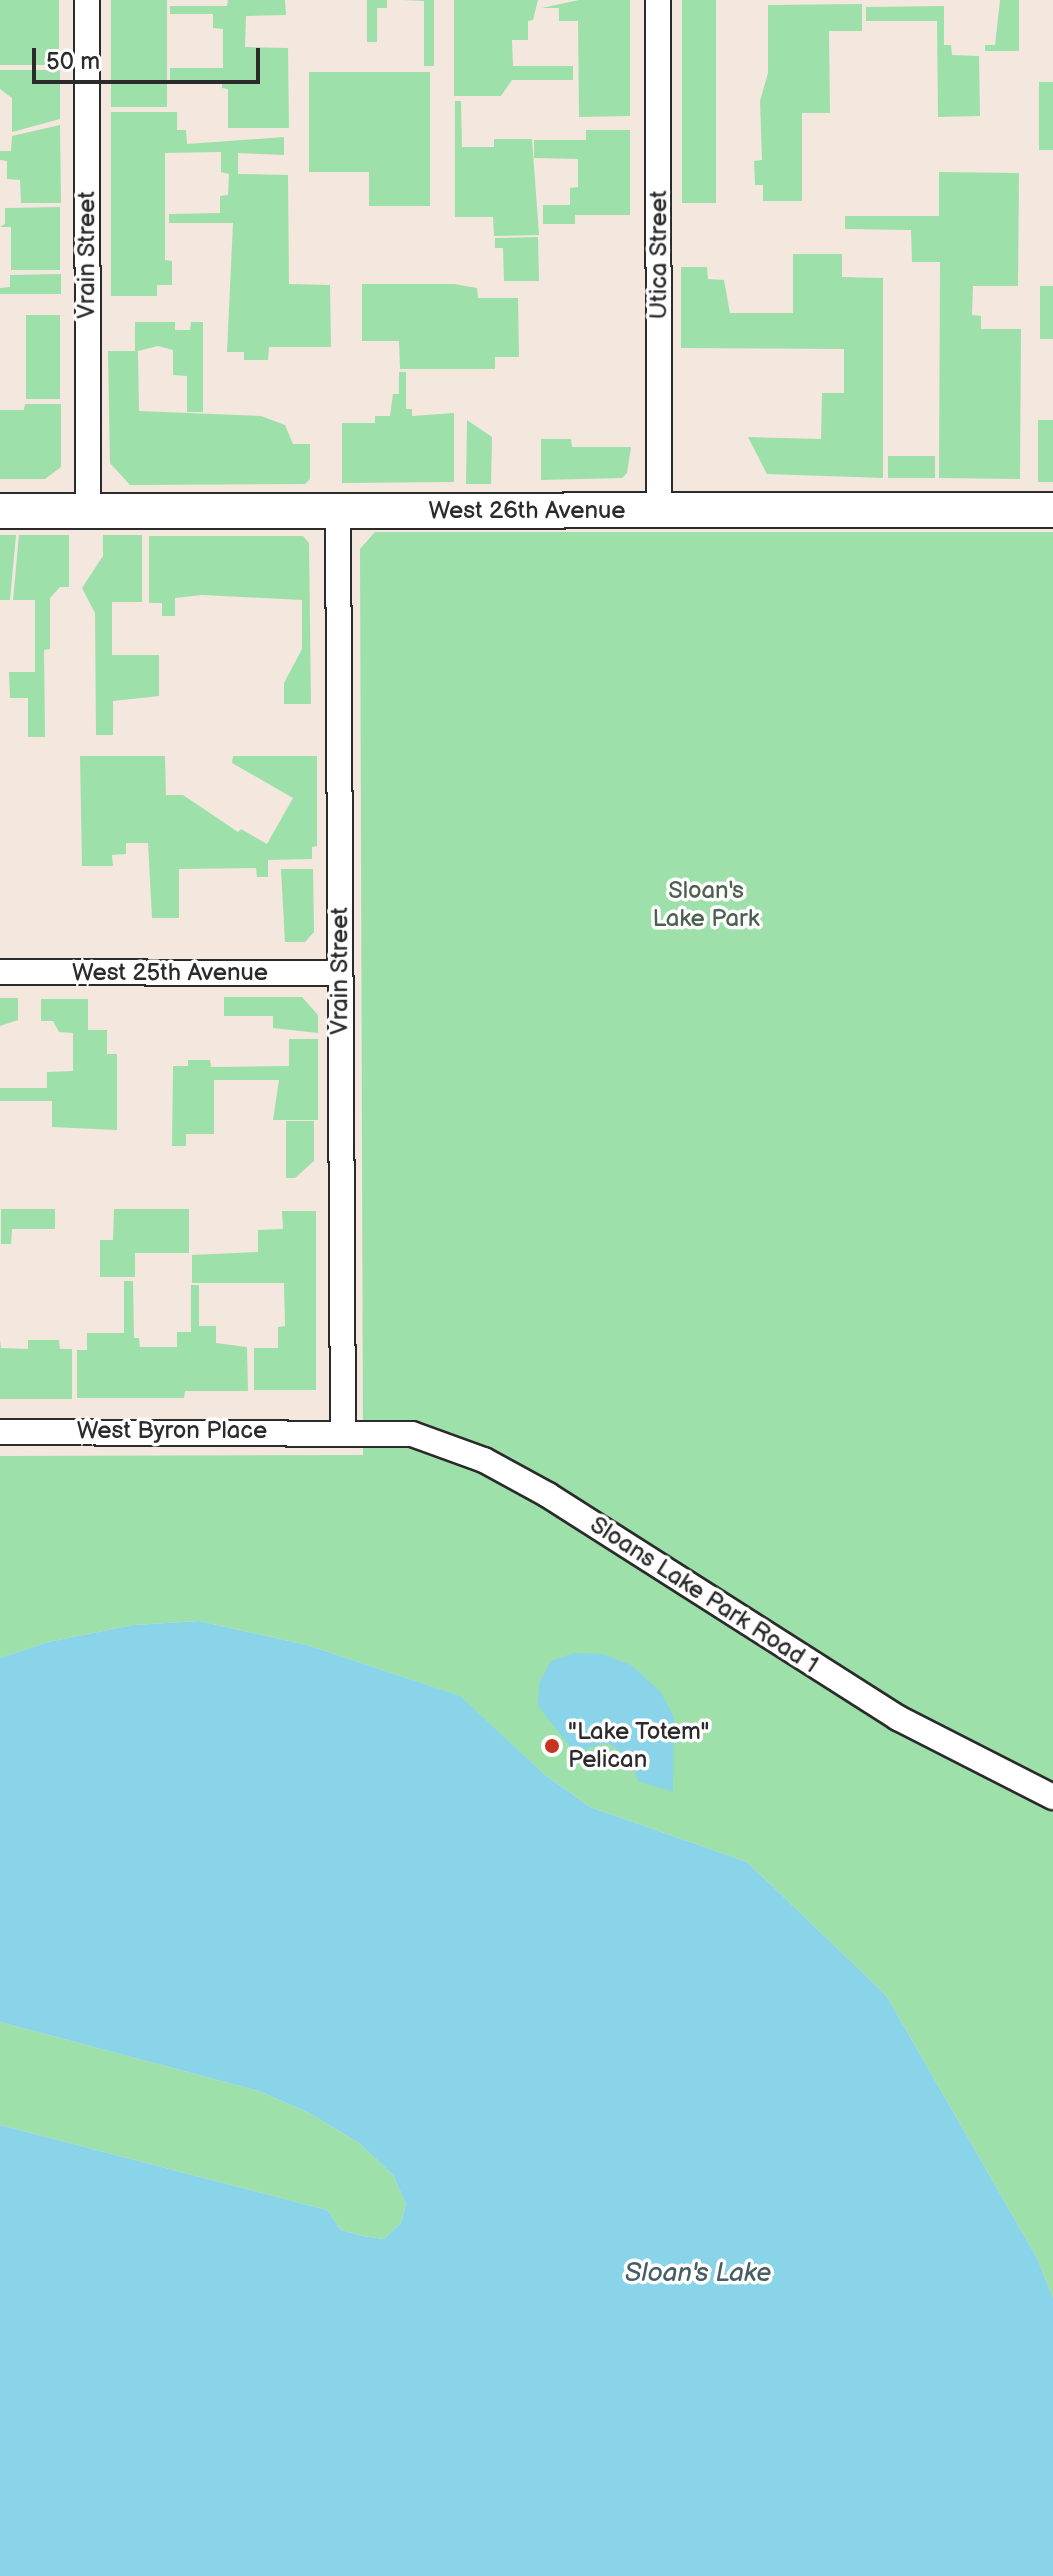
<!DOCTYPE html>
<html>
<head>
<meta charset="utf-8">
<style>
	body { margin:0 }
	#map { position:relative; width:1053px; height:2576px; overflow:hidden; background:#f4e7dd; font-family:"Balsamiq Sans",sans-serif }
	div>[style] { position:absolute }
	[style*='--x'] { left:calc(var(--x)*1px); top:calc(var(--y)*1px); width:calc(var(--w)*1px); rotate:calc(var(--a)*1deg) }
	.green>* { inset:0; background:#9de0aa; transform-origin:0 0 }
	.water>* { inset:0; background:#89d4e9 }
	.roads { filter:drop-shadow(2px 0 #2b2b2b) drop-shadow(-2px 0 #2b2b2b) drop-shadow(0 2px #2b2b2b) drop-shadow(0 -2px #2b2b2b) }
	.street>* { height:24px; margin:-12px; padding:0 12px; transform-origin:12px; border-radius:12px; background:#fff }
	.secondary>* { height:34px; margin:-17px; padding:0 17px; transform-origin:17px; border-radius:17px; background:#fff }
	.dots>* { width:22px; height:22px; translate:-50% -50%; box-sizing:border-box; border:4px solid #fff; border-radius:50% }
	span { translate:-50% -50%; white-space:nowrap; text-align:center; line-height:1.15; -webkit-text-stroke:7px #fff; paint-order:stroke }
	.street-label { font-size:24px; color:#2b2b2b }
	.park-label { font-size:24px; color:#4d6151 }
	.poi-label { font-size:24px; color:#2b2b2b }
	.left { translate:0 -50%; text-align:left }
	.water-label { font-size:26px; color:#475e64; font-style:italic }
	.scale { position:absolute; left:32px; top:48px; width:228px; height:36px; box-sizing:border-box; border:4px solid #2b2b2b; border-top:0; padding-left:10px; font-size:24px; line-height:28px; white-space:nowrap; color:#2b2b2b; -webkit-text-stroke:6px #fff; paint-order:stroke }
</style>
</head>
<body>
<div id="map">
	<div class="green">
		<i style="left:0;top:0;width:59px;height:65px"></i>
		<i style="left:111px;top:0;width:56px;height:107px"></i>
		<i style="clip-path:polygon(228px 0,285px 0,286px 15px,246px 16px,245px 47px,288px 48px,289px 128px,228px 128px,228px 89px,222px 88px,222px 80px,170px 80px,170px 68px,223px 68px,223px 29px,213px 28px,213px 14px,170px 14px,170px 6px,227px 6px)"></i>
		<i style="clip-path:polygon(324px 0,387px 0,387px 8px,377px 8px,377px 42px,367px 42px,367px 0)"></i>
		<i style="clip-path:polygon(402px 0,434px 0,434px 66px,424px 66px,424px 1px)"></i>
		<i style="clip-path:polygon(454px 0,538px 0,533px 20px,528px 21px,528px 40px,512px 40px,513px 66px,573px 66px,573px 80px,512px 80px,501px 96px,454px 96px)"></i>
		<i style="clip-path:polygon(579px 0,630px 0,630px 116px,579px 117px,578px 21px,559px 21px,559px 8px,542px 8px)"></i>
		<i style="left:682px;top:0;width:34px;height:203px"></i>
		<i style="clip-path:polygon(1000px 0,1019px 0,1019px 51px,985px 51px,985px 45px,995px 45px)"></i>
		<i style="clip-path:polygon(862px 4px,862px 31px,829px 31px,830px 113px,802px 113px,802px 201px,763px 201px,763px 185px,755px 185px,754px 161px,762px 160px,760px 101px,768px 73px,768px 5px)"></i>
		<i style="clip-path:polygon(944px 6px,944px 45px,951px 45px,952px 55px,979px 56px,980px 116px,938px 117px,937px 21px,866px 21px,866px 7px)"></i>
		<i style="clip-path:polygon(0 70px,60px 70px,60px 119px,12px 132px,12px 98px,0 89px)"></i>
		<i style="clip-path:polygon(309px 72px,430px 72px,430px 206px,369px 206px,369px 172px,309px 172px)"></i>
		<i style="left:1039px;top:82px;width:14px;height:68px"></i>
		<i style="clip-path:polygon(455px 101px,461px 101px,462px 147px,494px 147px,494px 139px,532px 139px,539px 235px,494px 236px,493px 217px,455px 217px)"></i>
		<i style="clip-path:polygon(111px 112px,177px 112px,177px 130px,186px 130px,187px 144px,284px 137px,284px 155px,238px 153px,238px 174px,288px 175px,289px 284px,330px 285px,331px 347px,269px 347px,268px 360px,244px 360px,244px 352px,227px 352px,233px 223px,169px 223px,169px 214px,220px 213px,220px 196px,228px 195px,229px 174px,221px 172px,221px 152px,165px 153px,165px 260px,172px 261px,172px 285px,157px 285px,157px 296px,111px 296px)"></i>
		<i style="clip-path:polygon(60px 125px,61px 203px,21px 203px,20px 180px,7px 179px,7px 161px,0 160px,0 151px,11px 151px,12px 136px)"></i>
		<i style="clip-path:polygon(586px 130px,630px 130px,630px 215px,575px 215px,575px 224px,543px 224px,543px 205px,570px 205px,570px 188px,578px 187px,578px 159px,534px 158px,534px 140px,586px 140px)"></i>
		<i style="clip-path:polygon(939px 172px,1019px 173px,1018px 286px,973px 286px,972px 315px,981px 316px,981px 329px,1021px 329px,1020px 479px,939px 478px,940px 262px,912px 262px,911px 230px,845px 229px,845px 216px,939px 216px)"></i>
		<i style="clip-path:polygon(60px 207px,60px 270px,11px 270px,11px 227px,0 227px,5px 224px,5px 208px)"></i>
		<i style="clip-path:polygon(538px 237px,539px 281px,504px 281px,503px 248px,495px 248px,495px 238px)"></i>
		<i style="clip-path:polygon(793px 254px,842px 254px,842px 277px,883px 278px,883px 478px,767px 474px,748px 437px,821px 439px,822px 393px,844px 393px,844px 349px,681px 348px,681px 267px,707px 267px,708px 279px,724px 280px,730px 313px,793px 313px)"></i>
		<i style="clip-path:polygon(61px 274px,61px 294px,0 294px,0 288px,10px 287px,10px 275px)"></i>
		<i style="clip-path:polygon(362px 284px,454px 284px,477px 288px,478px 298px,518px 298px,519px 357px,495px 357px,495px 369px,400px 369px,399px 341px,362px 341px)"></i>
		<i style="left:1053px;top:286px;width:53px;height:13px;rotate:90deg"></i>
		<i style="left:26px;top:315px;width:34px;height:84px"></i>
		<i style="clip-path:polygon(135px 322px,175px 322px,175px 330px,190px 330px,191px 322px,203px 322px,203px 412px,187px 412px,187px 376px,173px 375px,173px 350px,158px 346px,138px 351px,139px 411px,261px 416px,285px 425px,293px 444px,310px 444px,310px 479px,305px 484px,130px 485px,110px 463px,108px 351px,135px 351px)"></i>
		<i style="clip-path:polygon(399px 372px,406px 372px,406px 409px,412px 409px,412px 416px,454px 413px,454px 482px,342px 483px,342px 423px,375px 423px,375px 416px,390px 416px,393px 394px,399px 394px)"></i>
		<i style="clip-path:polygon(25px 404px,61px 404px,61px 467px,45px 479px,0 479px,0 410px,24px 410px)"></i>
		<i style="clip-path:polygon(467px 420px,492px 437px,491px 484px,466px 484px)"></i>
		<i style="left:1053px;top:420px;width:62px;height:15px;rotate:90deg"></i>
		<i style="clip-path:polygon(541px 439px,571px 439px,572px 447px,631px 447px,627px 473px,622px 478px,541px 480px)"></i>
		<i style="left:888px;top:456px;width:47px;height:22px"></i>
		<i style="clip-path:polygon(375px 532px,1053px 532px,1053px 2298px,1037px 2258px,886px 1995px,747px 1862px,590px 1807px,545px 1775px,459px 1696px,307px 1645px,199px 1621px,133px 1625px,48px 1642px,0 1658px,0 1456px,363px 1455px,360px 549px)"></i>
		<i style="clip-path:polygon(0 535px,16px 535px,10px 600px,0 600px)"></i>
		<i style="clip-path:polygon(19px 535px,69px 535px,69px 587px,60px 587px,50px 598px,50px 649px,44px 650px,45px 737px,28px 737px,28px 698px,10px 698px,9px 672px,35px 672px,35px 600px,13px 600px)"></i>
		<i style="clip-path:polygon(103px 535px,142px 535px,142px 602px,112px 602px,112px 655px,159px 655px,159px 696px,113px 701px,113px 735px,96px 735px,95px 613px,82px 588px,103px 556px)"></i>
		<i style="clip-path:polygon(149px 536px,303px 536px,309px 543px,311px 704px,284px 704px,284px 683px,302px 649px,302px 600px,202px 595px,175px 598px,175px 616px,162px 616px,162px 603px,149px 603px)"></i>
		<i style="clip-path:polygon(80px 756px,165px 756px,166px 795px,183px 795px,238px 832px,241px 829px,267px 844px,293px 798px,232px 763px,233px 756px,317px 756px,317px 846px,312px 847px,312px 859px,268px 860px,268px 877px,257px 877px,256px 868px,179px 869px,179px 918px,152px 918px,148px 843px,126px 843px,126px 854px,112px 855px,113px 866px,82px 866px)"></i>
		<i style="clip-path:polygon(281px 869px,313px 869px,314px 932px,305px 942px,285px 942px)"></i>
		<i style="clip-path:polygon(224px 997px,302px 997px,318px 1015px,318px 1033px,273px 1028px,273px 1016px,224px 1016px)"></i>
		<i style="clip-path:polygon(0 998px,18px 998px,18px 1020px,0 1026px)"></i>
		<i style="clip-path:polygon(41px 999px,88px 999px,88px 1030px,107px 1030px,107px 1054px,117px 1054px,117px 1130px,52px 1127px,52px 1101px,0 1101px,0 1088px,47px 1088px,47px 1072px,73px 1071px,73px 1033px,59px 1032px,53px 1021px,41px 1021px)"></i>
		<i style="clip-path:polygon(289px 1039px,318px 1039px,318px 1120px,273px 1120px,279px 1080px,214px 1080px,214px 1134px,186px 1134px,186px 1146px,172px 1146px,173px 1066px,188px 1066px,188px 1060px,210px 1060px,211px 1067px,289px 1066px)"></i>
		<i style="clip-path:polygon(286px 1121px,314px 1121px,314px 1161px,295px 1178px,286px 1178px)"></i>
		<i style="clip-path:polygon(1px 1209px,55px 1209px,55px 1229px,12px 1229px,11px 1244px,1px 1244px)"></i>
		<i style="clip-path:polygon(114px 1209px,189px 1209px,189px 1253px,135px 1253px,135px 1277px,100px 1277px,100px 1240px,113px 1240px)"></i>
		<i style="clip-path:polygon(282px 1211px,316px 1211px,316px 1390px,254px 1390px,254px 1348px,278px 1348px,278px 1327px,285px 1326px,284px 1283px,192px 1283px,192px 1255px,258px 1252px,258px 1230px,283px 1229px)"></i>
		<i style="clip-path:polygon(124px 1281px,133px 1281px,134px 1338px,139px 1338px,140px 1347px,177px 1347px,177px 1332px,191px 1332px,191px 1285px,199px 1285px,199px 1326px,216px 1326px,216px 1343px,247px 1347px,248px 1391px,185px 1391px,184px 1398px,77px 1398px,77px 1350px,87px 1350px,87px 1333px,124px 1333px)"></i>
		<i style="clip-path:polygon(0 1340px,1px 1348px,28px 1349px,28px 1340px,59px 1340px,60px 1349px,72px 1349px,72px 1399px,0 1399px)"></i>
		<i style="clip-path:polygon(0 2022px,259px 2091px,309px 2113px,359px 2143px,393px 2175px,406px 2204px,401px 2223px,384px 2239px,363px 2236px,341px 2230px,327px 2210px,0 2125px)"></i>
	</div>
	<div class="water">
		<i style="clip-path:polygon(199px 1621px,307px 1645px,460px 1696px,545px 1775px,590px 1807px,747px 1862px,886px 1995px,1037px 2258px,1053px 2298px,1053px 2576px,0 2576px,0 2125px,327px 2210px,341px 2230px,363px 2236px,384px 2239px,401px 2223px,406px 2204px,393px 2175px,359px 2143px,309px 2113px,259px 2091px,0 2022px,0 1658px,48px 1642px,133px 1625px)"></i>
		<i style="clip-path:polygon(574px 1653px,602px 1654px,631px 1665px,660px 1691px,674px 1717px,673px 1792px,638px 1781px,630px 1758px,608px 1743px,587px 1748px,584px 1766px,575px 1761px,573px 1750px,538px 1706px,539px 1683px,551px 1661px)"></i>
	</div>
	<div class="roads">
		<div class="street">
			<i style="--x:87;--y:0;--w:511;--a:89.89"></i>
			<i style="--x:658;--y:0;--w:511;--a:89.89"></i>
			<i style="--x:338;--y:511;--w:920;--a:89.69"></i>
			<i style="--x:0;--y:972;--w:340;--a:0.2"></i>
			<i style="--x:0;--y:1432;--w:412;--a:0.3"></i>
			<i style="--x:412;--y:1434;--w:77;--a:19.9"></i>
			<i style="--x:484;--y:1460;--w:73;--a:28.7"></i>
			<i style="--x:548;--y:1495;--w:415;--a:32.5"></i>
			<i style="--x:898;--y:1718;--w:174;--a:27"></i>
		</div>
		<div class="secondary">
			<i style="--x:0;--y:511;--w:1053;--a:-0.05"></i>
		</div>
	</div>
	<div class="dots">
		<i style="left:552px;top:1746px;background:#c8321e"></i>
	</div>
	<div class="street-label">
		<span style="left:87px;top:255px;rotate:-90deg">Vrain Street</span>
		<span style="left:659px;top:255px;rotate:-90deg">Utica Street</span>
		<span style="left:527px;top:511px">West 26th Avenue</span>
		<span style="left:340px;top:971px;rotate:-90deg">Vrain Street</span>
		<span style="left:170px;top:973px">West 25th Avenue</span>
		<span style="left:172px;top:1431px">West Byron Place</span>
		<span style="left:704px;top:1595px;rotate:33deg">Sloans Lake Park Road 1</span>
	</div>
	<div class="park-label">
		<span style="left:706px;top:905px">Sloan's<br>Lake Park</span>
	</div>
	<div class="poi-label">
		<span class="left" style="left:568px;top:1746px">"Lake Totem"<br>Pelican</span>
	</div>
	<div class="water-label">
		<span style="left:698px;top:2274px">Sloan's Lake</span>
	</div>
	<div class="scale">50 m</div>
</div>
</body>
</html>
